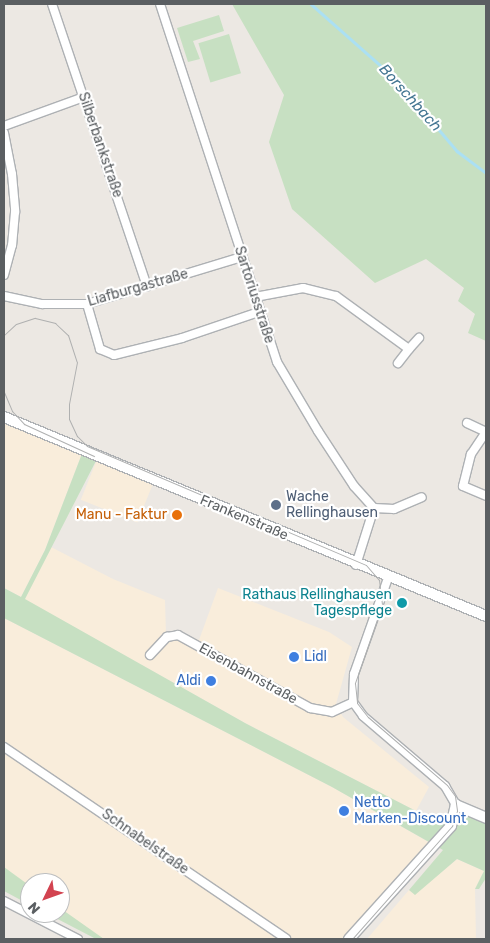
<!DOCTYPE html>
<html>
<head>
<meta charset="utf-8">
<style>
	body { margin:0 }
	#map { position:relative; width:490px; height:943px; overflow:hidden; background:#ece8e3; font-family:Rubik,sans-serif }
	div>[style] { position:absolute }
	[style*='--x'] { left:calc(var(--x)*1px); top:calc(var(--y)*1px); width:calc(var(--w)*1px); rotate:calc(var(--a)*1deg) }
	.commercial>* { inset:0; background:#f9eddb; transform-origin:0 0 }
	.green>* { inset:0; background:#c7e0c2; transform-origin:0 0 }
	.stream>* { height:2.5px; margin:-1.25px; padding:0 1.25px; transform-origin:1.25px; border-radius:1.25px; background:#abe0f3 }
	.roads { filter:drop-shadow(1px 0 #aeb1b4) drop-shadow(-1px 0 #aeb1b4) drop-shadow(0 1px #aeb1b4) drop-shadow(0 -1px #aeb1b4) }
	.street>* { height:8px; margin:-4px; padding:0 4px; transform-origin:4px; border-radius:4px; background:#fff }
	.secondary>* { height:10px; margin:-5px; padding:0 5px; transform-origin:5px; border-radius:5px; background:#fff }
	.tram>* { height:1px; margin:-0.5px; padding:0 0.5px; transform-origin:0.5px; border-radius:0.5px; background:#afb0b0 }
	.dots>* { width:14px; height:14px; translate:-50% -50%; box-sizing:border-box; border:2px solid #fff; border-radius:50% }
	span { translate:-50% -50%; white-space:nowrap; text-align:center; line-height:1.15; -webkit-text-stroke:4.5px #fff; paint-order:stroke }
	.street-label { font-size:14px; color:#5b5f62 }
	.service-label { font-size:14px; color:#4e5e75 }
	.left { translate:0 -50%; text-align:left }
	.food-label { font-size:14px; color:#c56008 }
	.right { translate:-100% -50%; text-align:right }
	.culture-label { font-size:14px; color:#0d838f }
	.shop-label { font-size:14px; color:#366cbe }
	.water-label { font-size:15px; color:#457793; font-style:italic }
	.frame { position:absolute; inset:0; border:5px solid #5b5f62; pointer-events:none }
	.north { position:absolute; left:20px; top:873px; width:50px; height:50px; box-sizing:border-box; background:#fff; border:1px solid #bdbfc0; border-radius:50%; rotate:228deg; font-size:14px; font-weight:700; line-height:20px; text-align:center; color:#5b5f62 }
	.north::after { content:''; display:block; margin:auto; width:18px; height:22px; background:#d24350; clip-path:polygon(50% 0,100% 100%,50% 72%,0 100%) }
</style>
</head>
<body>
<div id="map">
	<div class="commercial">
		<i style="clip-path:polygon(4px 418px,83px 451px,45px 550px,21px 597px,4px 588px)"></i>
		<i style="left:98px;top:457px;width:61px;height:46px;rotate:22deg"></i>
		<i style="clip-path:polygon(51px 547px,113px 579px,165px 600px,166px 634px,178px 631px,199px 640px,218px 588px,329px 632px,352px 647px,336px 704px,343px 717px,429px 787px,416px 811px,245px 723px,24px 599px)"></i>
		<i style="clip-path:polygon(4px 618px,332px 787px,432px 844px,348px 939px,100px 939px,60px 910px,60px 883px,30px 883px,30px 888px,4px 869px)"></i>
		<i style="clip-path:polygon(457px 859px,484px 871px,475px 889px,476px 939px,367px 939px,409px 890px,415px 894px)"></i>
	</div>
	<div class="green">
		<i style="clip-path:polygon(232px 4px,486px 4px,486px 341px,468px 333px,475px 314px,458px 301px,464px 288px,426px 259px,375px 283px,292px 209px,269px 142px,284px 95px)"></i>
		<i style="clip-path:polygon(219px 15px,224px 31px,193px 41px,200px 59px,188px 62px,177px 28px)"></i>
		<i style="left:229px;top:34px;width:41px;height:32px;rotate:73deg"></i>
		<i style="clip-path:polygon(83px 451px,98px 457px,25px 599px,245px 723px,416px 811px,449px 824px,455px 807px,486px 819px,486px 878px,479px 889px,475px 889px,484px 871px,457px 859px,415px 895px,409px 890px,443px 850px,332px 787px,4px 618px,4px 588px,21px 597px,45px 550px)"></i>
		<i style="clip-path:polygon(4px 867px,30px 886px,30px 905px,4px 891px)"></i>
		<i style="clip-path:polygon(60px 908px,104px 939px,96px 939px,46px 913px,60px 913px)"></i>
	</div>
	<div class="stream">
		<i style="--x:311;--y:4;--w:115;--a:41.5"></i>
		<i style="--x:397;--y:80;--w:93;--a:49.8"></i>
		<i style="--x:457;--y:151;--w:36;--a:37"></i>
	</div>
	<div class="roads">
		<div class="street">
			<i style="--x:52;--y:4;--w:298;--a:71.4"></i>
			<i style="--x:160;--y:4;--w:377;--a:71.9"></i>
			<i style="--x:277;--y:362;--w:80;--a:59.3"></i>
			<i style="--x:318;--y:431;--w:66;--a:56.8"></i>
			<i style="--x:354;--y:486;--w:30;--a:48"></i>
			<i style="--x:4;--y:126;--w:85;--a:-19.9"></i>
			<i style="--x:4;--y:133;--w:42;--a:79"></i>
			<i style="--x:12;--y:174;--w:38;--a:85"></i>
			<i style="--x:15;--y:212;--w:33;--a:95"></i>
			<i style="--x:12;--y:245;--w:31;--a:105"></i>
			<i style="--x:4;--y:296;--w:39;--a:12"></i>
			<i style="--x:42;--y:304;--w:45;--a:0"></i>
			<i style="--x:87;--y:304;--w:162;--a:-16.9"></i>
			<i style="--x:255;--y:297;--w:49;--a:-10.6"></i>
			<i style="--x:303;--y:288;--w:34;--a:14"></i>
			<i style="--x:336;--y:296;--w:90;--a:36"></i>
			<i style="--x:409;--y:349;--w:18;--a:128"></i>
			<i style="--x:87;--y:304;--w:47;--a:73.9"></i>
			<i style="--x:100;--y:349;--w:15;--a:23"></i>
			<i style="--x:114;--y:355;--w:70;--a:-14"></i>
			<i style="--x:182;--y:338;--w:81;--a:-18.7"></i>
			<i style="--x:409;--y:349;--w:15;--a:-48"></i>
			<i style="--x:467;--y:423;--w:21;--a:25"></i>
			<i style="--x:486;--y:432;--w:27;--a:124"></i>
			<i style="--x:471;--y:454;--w:33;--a:104"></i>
			<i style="--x:463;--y:486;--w:25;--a:23"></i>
			<i style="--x:374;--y:508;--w:20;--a:3"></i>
			<i style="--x:394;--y:509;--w:30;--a:-23"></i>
			<i style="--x:356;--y:565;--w:60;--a:-72.5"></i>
			<i style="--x:388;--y:578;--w:102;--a:109.5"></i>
			<i style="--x:354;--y:674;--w:28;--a:92"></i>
			<i style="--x:353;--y:702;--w:17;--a:54"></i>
			<i style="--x:363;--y:716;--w:108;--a:40.5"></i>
			<i style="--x:445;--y:786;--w:22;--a:60"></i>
			<i style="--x:150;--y:655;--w:25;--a:-47"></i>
			<i style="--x:167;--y:637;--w:11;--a:-10"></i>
			<i style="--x:178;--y:635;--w:151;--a:28.9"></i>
			<i style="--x:310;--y:708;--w:22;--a:10"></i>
			<i style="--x:332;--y:712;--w:23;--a:-25"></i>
			<i style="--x:4;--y:747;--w:341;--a:34.2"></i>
			<i style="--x:4;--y:901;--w:83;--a:27.2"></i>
		</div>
		<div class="secondary">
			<i style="--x:4;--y:417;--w:521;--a:22.43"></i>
			<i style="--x:349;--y:939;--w:152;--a:-47.9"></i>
			<i style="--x:451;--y:826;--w:22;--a:-77"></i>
			<i style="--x:456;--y:805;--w:33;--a:23"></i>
		</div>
	</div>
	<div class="tram">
		<i style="--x:4;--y:335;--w:16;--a:-43"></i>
		<i style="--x:16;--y:324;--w:20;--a:-18"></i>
		<i style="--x:35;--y:318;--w:21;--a:14"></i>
		<i style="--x:55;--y:323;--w:18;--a:43"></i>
		<i style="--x:68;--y:335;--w:28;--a:72"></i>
		<i style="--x:77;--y:362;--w:43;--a:100.8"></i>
		<i style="--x:69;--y:404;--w:15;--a:90"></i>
		<i style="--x:69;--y:419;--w:19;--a:65"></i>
		<i style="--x:77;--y:436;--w:14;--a:45"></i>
		<i style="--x:87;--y:446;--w:303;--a:23.1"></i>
		<i style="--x:366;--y:565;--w:20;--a:49"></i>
		<i style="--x:379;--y:580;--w:25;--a:83"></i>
		<i style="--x:382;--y:605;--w:83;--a:109.1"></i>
		<i style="--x:355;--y:683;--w:20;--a:84"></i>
		<i style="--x:357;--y:703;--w:18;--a:52"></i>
		<i style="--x:368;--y:717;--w:104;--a:40.7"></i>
		<i style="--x:447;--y:785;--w:14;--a:54"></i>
		<i style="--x:455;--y:796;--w:15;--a:82"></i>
		<i style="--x:457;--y:811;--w:16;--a:108"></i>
		<i style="--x:452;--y:826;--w:151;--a:131.5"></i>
		<i style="--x:4;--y:392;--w:21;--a:67"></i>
		<i style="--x:12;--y:411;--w:18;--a:47"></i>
		<i style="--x:24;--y:424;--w:77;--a:24.6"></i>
	</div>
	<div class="dots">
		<i style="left:276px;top:505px;background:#5c6f8a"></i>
		<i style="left:177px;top:515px;background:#e8710a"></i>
		<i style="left:402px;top:603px;background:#0f9aa8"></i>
		<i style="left:294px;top:657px;background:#3f7fe0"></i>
		<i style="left:211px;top:681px;background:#3f7fe0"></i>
		<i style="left:344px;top:811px;background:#3f7fe0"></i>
	</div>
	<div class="street-label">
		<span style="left:100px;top:145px;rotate:71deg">Silberbankstraße</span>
		<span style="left:138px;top:288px;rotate:-16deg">Liafburgastraße</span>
		<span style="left:254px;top:295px;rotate:72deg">Sartoriusstraße</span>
		<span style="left:244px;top:518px;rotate:23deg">Frankenstraße</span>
		<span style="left:248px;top:674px;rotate:29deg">Eisenbahnstraße</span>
		<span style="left:145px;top:842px;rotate:35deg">Schnabelstraße</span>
	</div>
	<div class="service-label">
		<span class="left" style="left:286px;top:505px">Wache<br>Rellinghausen</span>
	</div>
	<div class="food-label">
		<span class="right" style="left:167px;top:515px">Manu - Faktur</span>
	</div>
	<div class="culture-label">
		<span class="right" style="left:392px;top:603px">Rathaus Rellinghausen<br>Tagespflege</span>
	</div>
	<div class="shop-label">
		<span class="left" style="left:304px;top:657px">Lidl</span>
		<span class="right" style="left:201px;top:681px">Aldi</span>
		<span class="left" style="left:354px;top:811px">Netto<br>Marken-Discount</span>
	</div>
	<div class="water-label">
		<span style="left:410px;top:98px;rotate:48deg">Borschbach</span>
	</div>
	<div class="frame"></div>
	<div class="north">N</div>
</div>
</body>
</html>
